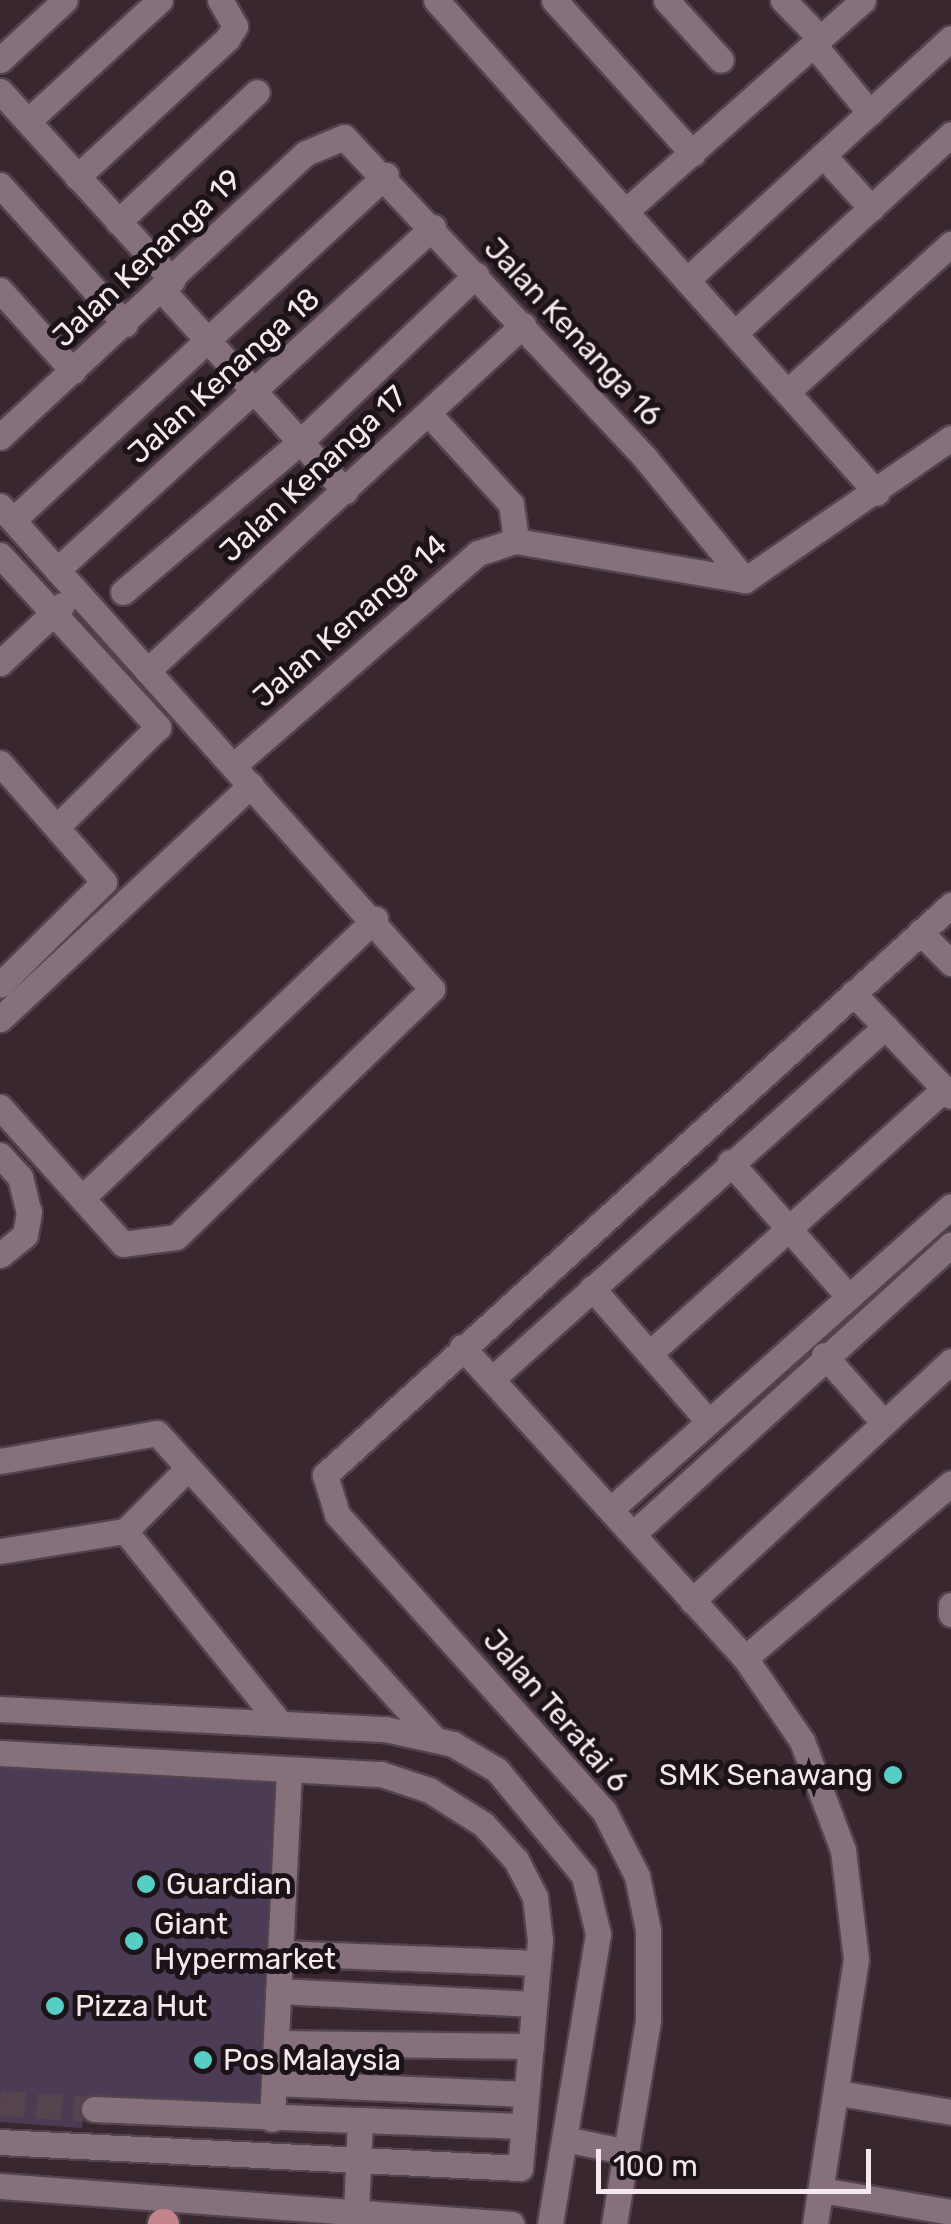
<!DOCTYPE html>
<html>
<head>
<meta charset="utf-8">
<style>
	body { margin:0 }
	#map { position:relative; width:951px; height:2224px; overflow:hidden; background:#392730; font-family:Rubik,sans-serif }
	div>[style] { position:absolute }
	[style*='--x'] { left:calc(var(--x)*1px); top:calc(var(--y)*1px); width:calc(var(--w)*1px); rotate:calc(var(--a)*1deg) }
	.building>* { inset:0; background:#4c3b55 }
	.minor-tunnel>* { height:25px; margin-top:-12.5px; transform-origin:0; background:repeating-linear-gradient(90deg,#55444d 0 25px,transparent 0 37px) }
	.roads { filter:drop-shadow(2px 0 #52434c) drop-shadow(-2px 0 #52434c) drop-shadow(0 2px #52434c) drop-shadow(0 -2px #52434c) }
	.minor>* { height:25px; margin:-12.5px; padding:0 12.5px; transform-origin:12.5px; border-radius:12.5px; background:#85707b }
	.major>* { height:30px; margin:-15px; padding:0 15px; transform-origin:15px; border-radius:15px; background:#c3848b }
	.dots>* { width:28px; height:28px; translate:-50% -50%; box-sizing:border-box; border:5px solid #1b1317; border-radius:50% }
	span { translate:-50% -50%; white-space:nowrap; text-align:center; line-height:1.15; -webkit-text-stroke:10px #1b1317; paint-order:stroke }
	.street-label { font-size:30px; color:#f5e9ef }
	.poi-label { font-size:30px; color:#f5e9ef }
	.right { translate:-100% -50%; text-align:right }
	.left { translate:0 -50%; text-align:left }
	.scale { position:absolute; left:596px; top:2149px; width:275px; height:45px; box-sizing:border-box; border:5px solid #f5e9ef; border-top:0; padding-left:12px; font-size:30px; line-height:35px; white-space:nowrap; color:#f5e9ef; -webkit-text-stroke:8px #1b1317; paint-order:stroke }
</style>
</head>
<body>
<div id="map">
	<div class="building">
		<i style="clip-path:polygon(0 1763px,276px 1783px,261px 2111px,84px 2099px,82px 2128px,0 2122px)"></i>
	</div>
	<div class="minor-tunnel">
		<i style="--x:0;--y:2103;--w:94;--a:3.7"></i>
	</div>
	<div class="roads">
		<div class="minor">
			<i style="--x:436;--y:0;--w:661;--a:48.19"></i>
			<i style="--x:554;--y:0;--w:207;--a:47.9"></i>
			<i style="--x:666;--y:0;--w:81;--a:47.5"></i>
			<i style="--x:783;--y:0;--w:53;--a:45.8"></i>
			<i style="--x:814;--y:45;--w:88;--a:50.5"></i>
			<i style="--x:0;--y:60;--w:88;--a:-42.7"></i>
			<i style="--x:0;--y:91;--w:256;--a:47.7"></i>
			<i style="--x:28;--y:121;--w:179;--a:-42.5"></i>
			<i style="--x:823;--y:155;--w:72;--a:47.8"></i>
			<i style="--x:77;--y:177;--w:204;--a:-42.6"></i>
			<i style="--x:227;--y:39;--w:15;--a:-58"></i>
			<i style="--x:235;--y:26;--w:30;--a:-120"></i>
			<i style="--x:0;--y:185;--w:187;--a:48"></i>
			<i style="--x:628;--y:209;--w:314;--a:-41.6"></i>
			<i style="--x:118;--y:222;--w:190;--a:-43.1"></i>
			<i style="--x:689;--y:278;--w:355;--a:-42.5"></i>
			<i style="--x:0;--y:290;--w:109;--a:48"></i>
			<i style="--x:162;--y:290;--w:272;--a:47.7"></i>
			<i style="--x:736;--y:332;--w:292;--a:-42.6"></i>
			<i style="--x:787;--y:392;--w:221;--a:-42.1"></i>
			<i style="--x:428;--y:413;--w:123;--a:47.6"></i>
			<i style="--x:511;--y:504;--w:37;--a:82"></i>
			<i style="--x:0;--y:437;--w:417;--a:-42.9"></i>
			<i style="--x:306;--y:153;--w:41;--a:-22.8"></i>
			<i style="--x:344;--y:137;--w:441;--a:46.8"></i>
			<i style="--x:646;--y:459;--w:156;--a:50.7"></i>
			<i style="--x:0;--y:506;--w:648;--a:48.19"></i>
			<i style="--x:432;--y:989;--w:356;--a:135.9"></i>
			<i style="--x:176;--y:1237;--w:53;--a:172.5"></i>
			<i style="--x:123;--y:1244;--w:184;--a:-131.9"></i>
			<i style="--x:13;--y:520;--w:508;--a:-42.77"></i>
			<i style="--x:0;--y:555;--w:234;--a:47.4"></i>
			<i style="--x:158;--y:727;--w:142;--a:135.3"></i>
			<i style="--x:57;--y:570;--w:509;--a:-42.37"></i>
			<i style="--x:123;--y:592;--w:232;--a:-40.3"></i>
			<i style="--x:300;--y:442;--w:243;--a:-43.5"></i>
			<i style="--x:0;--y:663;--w:85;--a:-43.1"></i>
			<i style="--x:147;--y:671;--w:511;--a:-42.62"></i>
			<i style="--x:0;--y:763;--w:158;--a:48.8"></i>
			<i style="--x:104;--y:882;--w:146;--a:135.3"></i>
			<i style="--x:234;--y:765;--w:323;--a:-41"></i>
			<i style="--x:478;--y:553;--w:40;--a:-18"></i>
			<i style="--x:516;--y:541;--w:232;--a:9.7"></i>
			<i style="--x:745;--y:580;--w:250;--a:-34.6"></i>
			<i style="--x:920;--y:932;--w:44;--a:45"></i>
			<i style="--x:853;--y:993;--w:142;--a:46.4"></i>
			<i style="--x:0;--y:1019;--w:343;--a:-43"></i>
			<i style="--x:0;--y:1155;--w:30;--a:48"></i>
			<i style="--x:20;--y:1177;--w:36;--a:76"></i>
			<i style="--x:29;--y:1212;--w:23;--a:100"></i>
			<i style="--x:25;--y:1235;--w:32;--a:141"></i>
			<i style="--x:730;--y:1162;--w:180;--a:48.6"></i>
			<i style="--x:82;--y:1198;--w:405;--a:-43.6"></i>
			<i style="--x:592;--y:1288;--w:176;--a:48.9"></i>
			<i style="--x:462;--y:1347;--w:420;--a:47.7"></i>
			<i style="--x:745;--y:1658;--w:101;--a:55.5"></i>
			<i style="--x:802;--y:1741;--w:116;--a:69.4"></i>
			<i style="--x:843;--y:1850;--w:110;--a:83.2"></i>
			<i style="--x:856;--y:1959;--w:268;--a:98.8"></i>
			<i style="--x:650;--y:1353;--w:395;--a:-41.9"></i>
			<i style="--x:824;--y:1355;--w:89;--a:48.6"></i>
			<i style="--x:492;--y:1379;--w:528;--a:-41.85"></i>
			<i style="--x:0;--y:1461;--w:159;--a:-10.1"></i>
			<i style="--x:157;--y:1433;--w:414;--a:47.8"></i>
			<i style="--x:611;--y:1509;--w:455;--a:-41.7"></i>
			<i style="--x:125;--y:1531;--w:240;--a:51.1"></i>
			<i style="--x:633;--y:1534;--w:430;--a:-42.3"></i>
			<i style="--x:0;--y:1551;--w:127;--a:-9.1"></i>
			<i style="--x:125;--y:1531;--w:89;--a:-45"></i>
			<i style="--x:692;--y:1601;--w:353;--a:-42.8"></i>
			<i style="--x:951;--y:1605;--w:9;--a:90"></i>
			<i style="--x:745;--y:1658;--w:270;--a:-40.3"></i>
			<i style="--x:0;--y:1709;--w:386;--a:3"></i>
			<i style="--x:385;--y:1729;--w:70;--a:12.4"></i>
			<i style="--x:453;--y:1744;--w:51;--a:30.6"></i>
			<i style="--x:497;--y:1770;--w:137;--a:50.6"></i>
			<i style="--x:584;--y:1876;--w:60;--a:76.4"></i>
			<i style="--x:598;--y:1934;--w:294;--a:99.4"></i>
			<i style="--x:0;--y:1753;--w:382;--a:3.2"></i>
			<i style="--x:381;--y:1774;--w:51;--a:18.4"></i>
			<i style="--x:429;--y:1790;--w:64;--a:32.2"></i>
			<i style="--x:483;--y:1824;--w:49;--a:47.5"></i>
			<i style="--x:516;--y:1860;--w:42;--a:62.8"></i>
			<i style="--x:535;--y:1897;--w:43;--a:83.4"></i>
			<i style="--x:540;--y:1940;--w:229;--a:95"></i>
			<i style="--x:520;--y:2168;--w:521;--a:-177.14"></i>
			<i style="--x:280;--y:1953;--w:258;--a:2.2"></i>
			<i style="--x:278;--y:1991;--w:256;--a:2.9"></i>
			<i style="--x:276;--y:2043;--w:255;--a:0.7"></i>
			<i style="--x:274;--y:2083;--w:252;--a:2.5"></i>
			<i style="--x:839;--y:2093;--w:114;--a:9.6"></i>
			<i style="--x:94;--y:2109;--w:266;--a:2.4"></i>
			<i style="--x:360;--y:2120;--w:91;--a:92.5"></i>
			<i style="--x:272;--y:2119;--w:346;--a:-87.2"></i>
			<i style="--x:360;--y:2120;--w:164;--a:2.1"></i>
			<i style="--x:565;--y:2139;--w:59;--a:11.7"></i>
			<i style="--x:0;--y:2186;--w:513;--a:4.24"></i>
			<i style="--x:821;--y:2190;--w:132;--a:9.6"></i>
			<i style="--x:614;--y:2224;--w:207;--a:-80.5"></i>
			<i style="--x:648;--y:2020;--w:90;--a:-90"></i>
			<i style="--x:648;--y:1930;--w:55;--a:-101.5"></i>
			<i style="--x:637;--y:1876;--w:73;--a:-116.9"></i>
			<i style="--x:604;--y:1811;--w:399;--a:-132"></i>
			<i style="--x:337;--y:1514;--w:41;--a:-107.1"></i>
			<i style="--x:325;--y:1475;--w:847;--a:-42.32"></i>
		</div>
		<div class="major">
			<i style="--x:163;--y:2224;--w:1;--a:0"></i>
		</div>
	</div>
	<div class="dots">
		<i style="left:893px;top:1775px;background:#56cec4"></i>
		<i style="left:146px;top:1884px;background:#56cec4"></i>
		<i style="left:134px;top:1941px;background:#56cec4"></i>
		<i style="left:55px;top:2006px;background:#56cec4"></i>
		<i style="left:203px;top:2060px;background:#56cec4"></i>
	</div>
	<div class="street-label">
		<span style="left:147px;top:258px;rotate:-43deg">Jalan Kenanga 19</span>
		<span style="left:573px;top:332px;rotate:47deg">Jalan Kenanga 16</span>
		<span style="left:224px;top:376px;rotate:-42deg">Jalan Kenanga 18</span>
		<span style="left:313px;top:474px;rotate:-43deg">Jalan Kenanga 17</span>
		<span style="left:350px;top:621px;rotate:-41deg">Jalan Kenanga 14</span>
		<span style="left:556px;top:1711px;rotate:49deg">Jalan Teratai 6</span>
	</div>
	<div class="poi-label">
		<span class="right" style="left:873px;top:1775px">SMK Senawang</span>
		<span class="left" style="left:166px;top:1884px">Guardian</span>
		<span class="left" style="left:154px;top:1941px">Giant<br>Hypermarket</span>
		<span class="left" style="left:75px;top:2006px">Pizza Hut</span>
		<span class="left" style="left:223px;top:2060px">Pos Malaysia</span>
	</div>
	<div class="scale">100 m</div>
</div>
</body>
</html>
